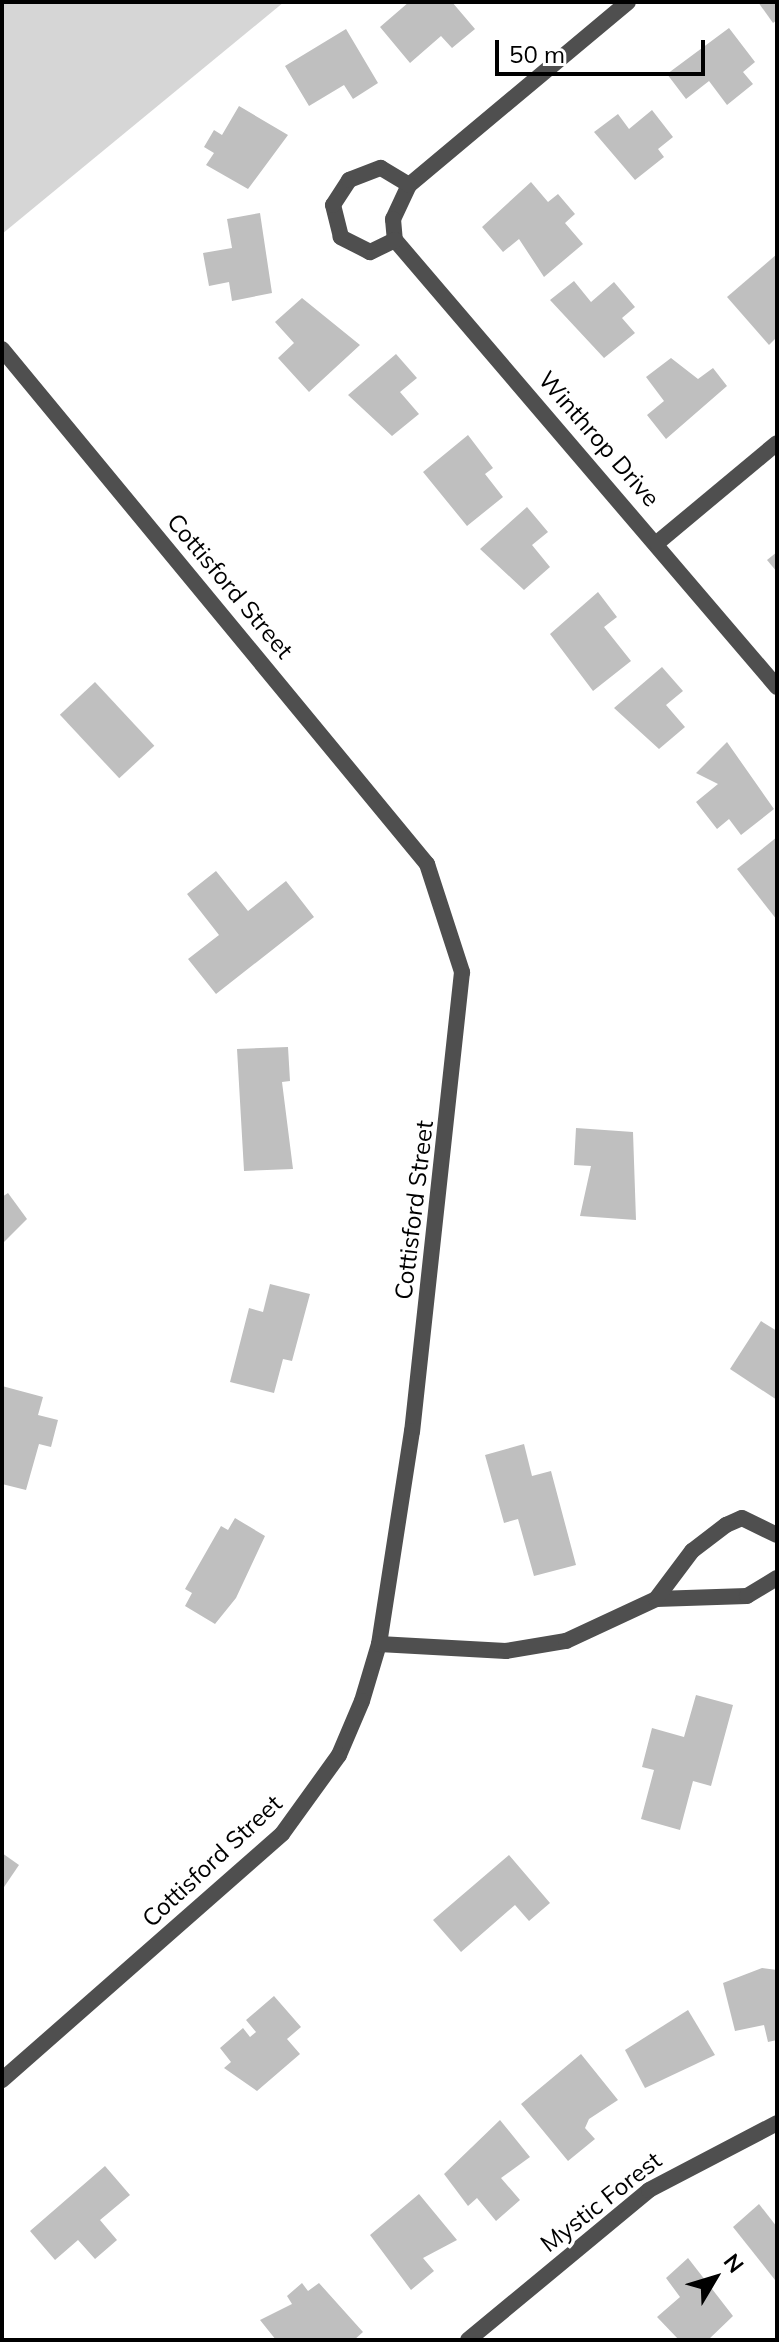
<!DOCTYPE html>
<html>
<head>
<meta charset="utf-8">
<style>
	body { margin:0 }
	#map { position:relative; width:779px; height:2342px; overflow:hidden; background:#fff; font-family:Mulish,sans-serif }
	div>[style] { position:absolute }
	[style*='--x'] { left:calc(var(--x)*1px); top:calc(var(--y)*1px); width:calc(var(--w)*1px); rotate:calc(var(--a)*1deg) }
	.green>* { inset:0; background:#d6d6d6 }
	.building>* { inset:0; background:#bfbfbf; transform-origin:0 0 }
	.minor>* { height:16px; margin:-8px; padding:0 8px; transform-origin:8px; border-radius:8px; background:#4f4f4f }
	span { translate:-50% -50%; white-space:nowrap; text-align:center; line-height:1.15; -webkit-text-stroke:7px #fff; paint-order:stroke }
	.street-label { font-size:24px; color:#000 }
	.frame { position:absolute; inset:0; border:4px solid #000; pointer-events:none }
	.north { position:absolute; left:675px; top:2238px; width:80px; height:80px; -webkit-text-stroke:6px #fff; paint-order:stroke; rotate:52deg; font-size:22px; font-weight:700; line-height:32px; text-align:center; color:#000 }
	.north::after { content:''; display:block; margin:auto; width:28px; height:36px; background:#000; clip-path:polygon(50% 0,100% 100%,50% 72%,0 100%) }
	.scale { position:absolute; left:495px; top:40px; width:210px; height:36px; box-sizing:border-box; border:4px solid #000; border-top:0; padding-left:10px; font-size:24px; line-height:28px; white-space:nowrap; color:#000; -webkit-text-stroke:6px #fff; paint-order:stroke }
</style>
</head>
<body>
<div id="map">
	<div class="green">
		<i style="clip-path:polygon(2px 2px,284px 2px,2px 234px)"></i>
	</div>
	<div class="building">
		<i style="clip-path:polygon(409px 2px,452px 2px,475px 29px,452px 48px,441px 36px,410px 63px,380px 27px)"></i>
		<i style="clip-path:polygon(758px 2px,777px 2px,777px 20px,773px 23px)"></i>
		<i style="clip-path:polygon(729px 28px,755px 62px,743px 72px,753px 84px,727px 105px,709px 81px,686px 99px,667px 74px)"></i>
		<i style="clip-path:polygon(346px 29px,378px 83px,353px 99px,344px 85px,309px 106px,285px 66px)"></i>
		<i style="clip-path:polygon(239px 106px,288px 135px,248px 189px,206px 165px,214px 153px,204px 147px,214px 130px,222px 135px)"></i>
		<i style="clip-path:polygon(652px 110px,673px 137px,658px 149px,664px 157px,635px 180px,594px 132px,618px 114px,629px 129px)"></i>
		<i style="clip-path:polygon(531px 182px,548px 202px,558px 194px,575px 214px,565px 223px,583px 244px,544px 277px,519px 239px,503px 252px,482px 227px)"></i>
		<i style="clip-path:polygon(260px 213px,272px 293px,232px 301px,229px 282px,209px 286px,203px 253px,232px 248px,227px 219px)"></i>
		<i style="clip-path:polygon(777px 254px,777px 337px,769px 345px,727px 297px)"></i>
		<i style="clip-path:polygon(574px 281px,591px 302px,614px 282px,635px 307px,622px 318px,635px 333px,604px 358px,550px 300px)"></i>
		<i style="clip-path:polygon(302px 298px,360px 345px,309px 392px,278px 358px,294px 343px,275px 322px)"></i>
		<i style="clip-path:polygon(396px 354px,417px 378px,400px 392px,419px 414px,392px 436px,348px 395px)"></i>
		<i style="clip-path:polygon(671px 358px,698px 379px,713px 368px,727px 386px,666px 439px,647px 415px,664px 401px,646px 377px)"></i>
		<i style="clip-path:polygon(468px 435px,493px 468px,485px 474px,503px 497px,467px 526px,423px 472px)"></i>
		<i style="clip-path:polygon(527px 507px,548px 532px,532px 545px,550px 567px,524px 590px,480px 549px)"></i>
		<i style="clip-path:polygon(777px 552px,777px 572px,767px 560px)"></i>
		<i style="clip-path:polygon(598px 592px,617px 617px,604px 627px,631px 661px,593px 691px,550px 634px)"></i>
		<i style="clip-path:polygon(662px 667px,683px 691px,666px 705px,685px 727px,659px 749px,614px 708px)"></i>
		<i style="left:95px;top:682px;width:87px;height:48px;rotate:47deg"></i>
		<i style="clip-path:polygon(727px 742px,774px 809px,741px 835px,729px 819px,717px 829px,696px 802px,718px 784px,696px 773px)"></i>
		<i style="clip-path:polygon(777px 837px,777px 920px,737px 869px)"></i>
		<i style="clip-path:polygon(216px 871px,248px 911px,286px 881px,314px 917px,216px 994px,188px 959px,219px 935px,187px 894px)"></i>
		<i style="clip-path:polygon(288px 1047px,290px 1081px,282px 1082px,293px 1169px,244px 1171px,237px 1049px)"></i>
		<i style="clip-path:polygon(576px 1128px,633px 1132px,636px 1220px,580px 1216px,591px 1166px,574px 1165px)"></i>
		<i style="clip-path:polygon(8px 1193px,27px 1219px,2px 1244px,2px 1197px)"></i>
		<i style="clip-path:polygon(270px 1284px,310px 1294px,292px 1361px,283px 1359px,274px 1393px,230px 1382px,249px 1308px,263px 1312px)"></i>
		<i style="clip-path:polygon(761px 1321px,777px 1331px,777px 1400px,730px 1369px)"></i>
		<i style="clip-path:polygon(2px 1386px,43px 1397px,38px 1415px,58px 1420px,51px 1447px,39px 1444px,26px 1490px,2px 1484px)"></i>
		<i style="clip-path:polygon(524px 1444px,532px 1476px,551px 1471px,576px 1565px,534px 1576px,518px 1519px,504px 1523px,485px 1455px)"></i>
		<i style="clip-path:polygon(235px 1518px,265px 1536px,236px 1598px,215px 1624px,185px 1606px,192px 1593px,185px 1589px,221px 1526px,228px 1530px)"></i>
		<i style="clip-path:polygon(696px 1695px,733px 1705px,711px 1786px,693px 1781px,680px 1830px,641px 1819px,654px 1770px,642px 1767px,652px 1728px,684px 1737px)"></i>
		<i style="clip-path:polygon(2px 1853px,19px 1865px,2px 1890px)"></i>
		<i style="clip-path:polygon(509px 1855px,550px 1903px,529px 1921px,515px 1905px,461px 1952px,433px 1920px)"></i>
		<i style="clip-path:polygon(762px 1968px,777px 1970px,777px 2040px,768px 2042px,764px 2025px,735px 2031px,723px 1983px)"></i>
		<i style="clip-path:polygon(274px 1996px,301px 2027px,287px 2039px,300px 2054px,257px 2091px,224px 2068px,231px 2062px,220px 2048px,243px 2028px,250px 2037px,256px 2032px,246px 2020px)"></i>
		<i style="clip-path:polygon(688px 2010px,715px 2055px,645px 2088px,625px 2050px)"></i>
		<i style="clip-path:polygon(581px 2054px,618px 2100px,589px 2119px,585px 2128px,595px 2139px,568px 2161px,521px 2104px)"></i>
		<i style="clip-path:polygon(500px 2120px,530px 2157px,501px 2178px,520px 2200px,496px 2221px,477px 2198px,468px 2206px,444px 2174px)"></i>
		<i style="clip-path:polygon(105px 2166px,130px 2195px,100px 2220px,117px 2240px,95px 2259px,78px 2240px,55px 2260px,30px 2231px)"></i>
		<i style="clip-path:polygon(419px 2194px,457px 2240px,423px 2258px,434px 2271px,411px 2290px,370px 2235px)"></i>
		<i style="clip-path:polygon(759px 2204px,777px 2227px,775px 2280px,733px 2227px)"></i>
		<i style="clip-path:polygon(688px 2258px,733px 2316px,708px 2340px,679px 2340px,657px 2317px,680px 2297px,666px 2278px)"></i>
		<i style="clip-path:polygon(302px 2283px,308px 2291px,319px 2283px,363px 2332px,354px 2340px,276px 2340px,260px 2320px,292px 2304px,287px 2296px)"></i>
	</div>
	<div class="minor">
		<i style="--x:628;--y:2;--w:285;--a:140.1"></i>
		<i style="--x:409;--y:185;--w:38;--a:115"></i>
		<i style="--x:393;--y:219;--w:21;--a:85"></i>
		<i style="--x:395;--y:240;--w:588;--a:49.48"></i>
		<i style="--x:395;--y:240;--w:28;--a:154"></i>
		<i style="--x:370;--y:252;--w:33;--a:-153"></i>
		<i style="--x:341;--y:237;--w:33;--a:-104"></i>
		<i style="--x:333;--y:205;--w:30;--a:-57"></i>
		<i style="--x:349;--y:180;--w:34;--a:-21"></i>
		<i style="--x:381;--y:168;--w:33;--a:31"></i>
		<i style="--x:2;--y:349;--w:668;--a:50.47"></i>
		<i style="--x:427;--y:864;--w:114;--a:72"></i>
		<i style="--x:462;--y:972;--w:462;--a:96.2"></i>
		<i style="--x:412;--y:1431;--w:216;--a:98.8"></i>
		<i style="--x:379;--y:1644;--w:59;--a:106.6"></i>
		<i style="--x:362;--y:1701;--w:59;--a:113.1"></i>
		<i style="--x:339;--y:1755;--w:97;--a:125.8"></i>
		<i style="--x:282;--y:1834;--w:373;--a:138.7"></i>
		<i style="--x:657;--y:543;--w:156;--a:-39.8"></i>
		<i style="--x:656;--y:1599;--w:91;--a:-1.9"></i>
		<i style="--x:747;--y:1596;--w:35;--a:-31"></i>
		<i style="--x:379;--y:1644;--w:127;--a:3.2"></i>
		<i style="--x:506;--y:1651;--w:61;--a:-9.5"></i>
		<i style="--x:566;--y:1641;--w:99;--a:-25"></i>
		<i style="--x:656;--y:1599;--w:60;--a:-53.1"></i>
		<i style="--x:692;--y:1551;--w:43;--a:-37.4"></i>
		<i style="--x:726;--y:1525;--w:17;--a:-24"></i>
		<i style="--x:742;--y:1518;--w:39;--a:26"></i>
		<i style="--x:468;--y:2340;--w:235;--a:-39.6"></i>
		<i style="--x:649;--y:2190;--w:144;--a:-27.6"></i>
	</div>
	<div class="street-label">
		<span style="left:599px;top:439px;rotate:49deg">Winthrop Drive</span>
		<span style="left:230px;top:586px;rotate:50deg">Cottisford Street</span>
		<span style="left:414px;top:1210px;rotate:-83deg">Cottisford Street</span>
		<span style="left:212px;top:1861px;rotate:-43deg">Cottisford Street</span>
		<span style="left:601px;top:2202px;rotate:-38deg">Mystic Forest</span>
	</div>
	<div class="frame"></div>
	<div class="north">N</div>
	<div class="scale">50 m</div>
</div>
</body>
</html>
